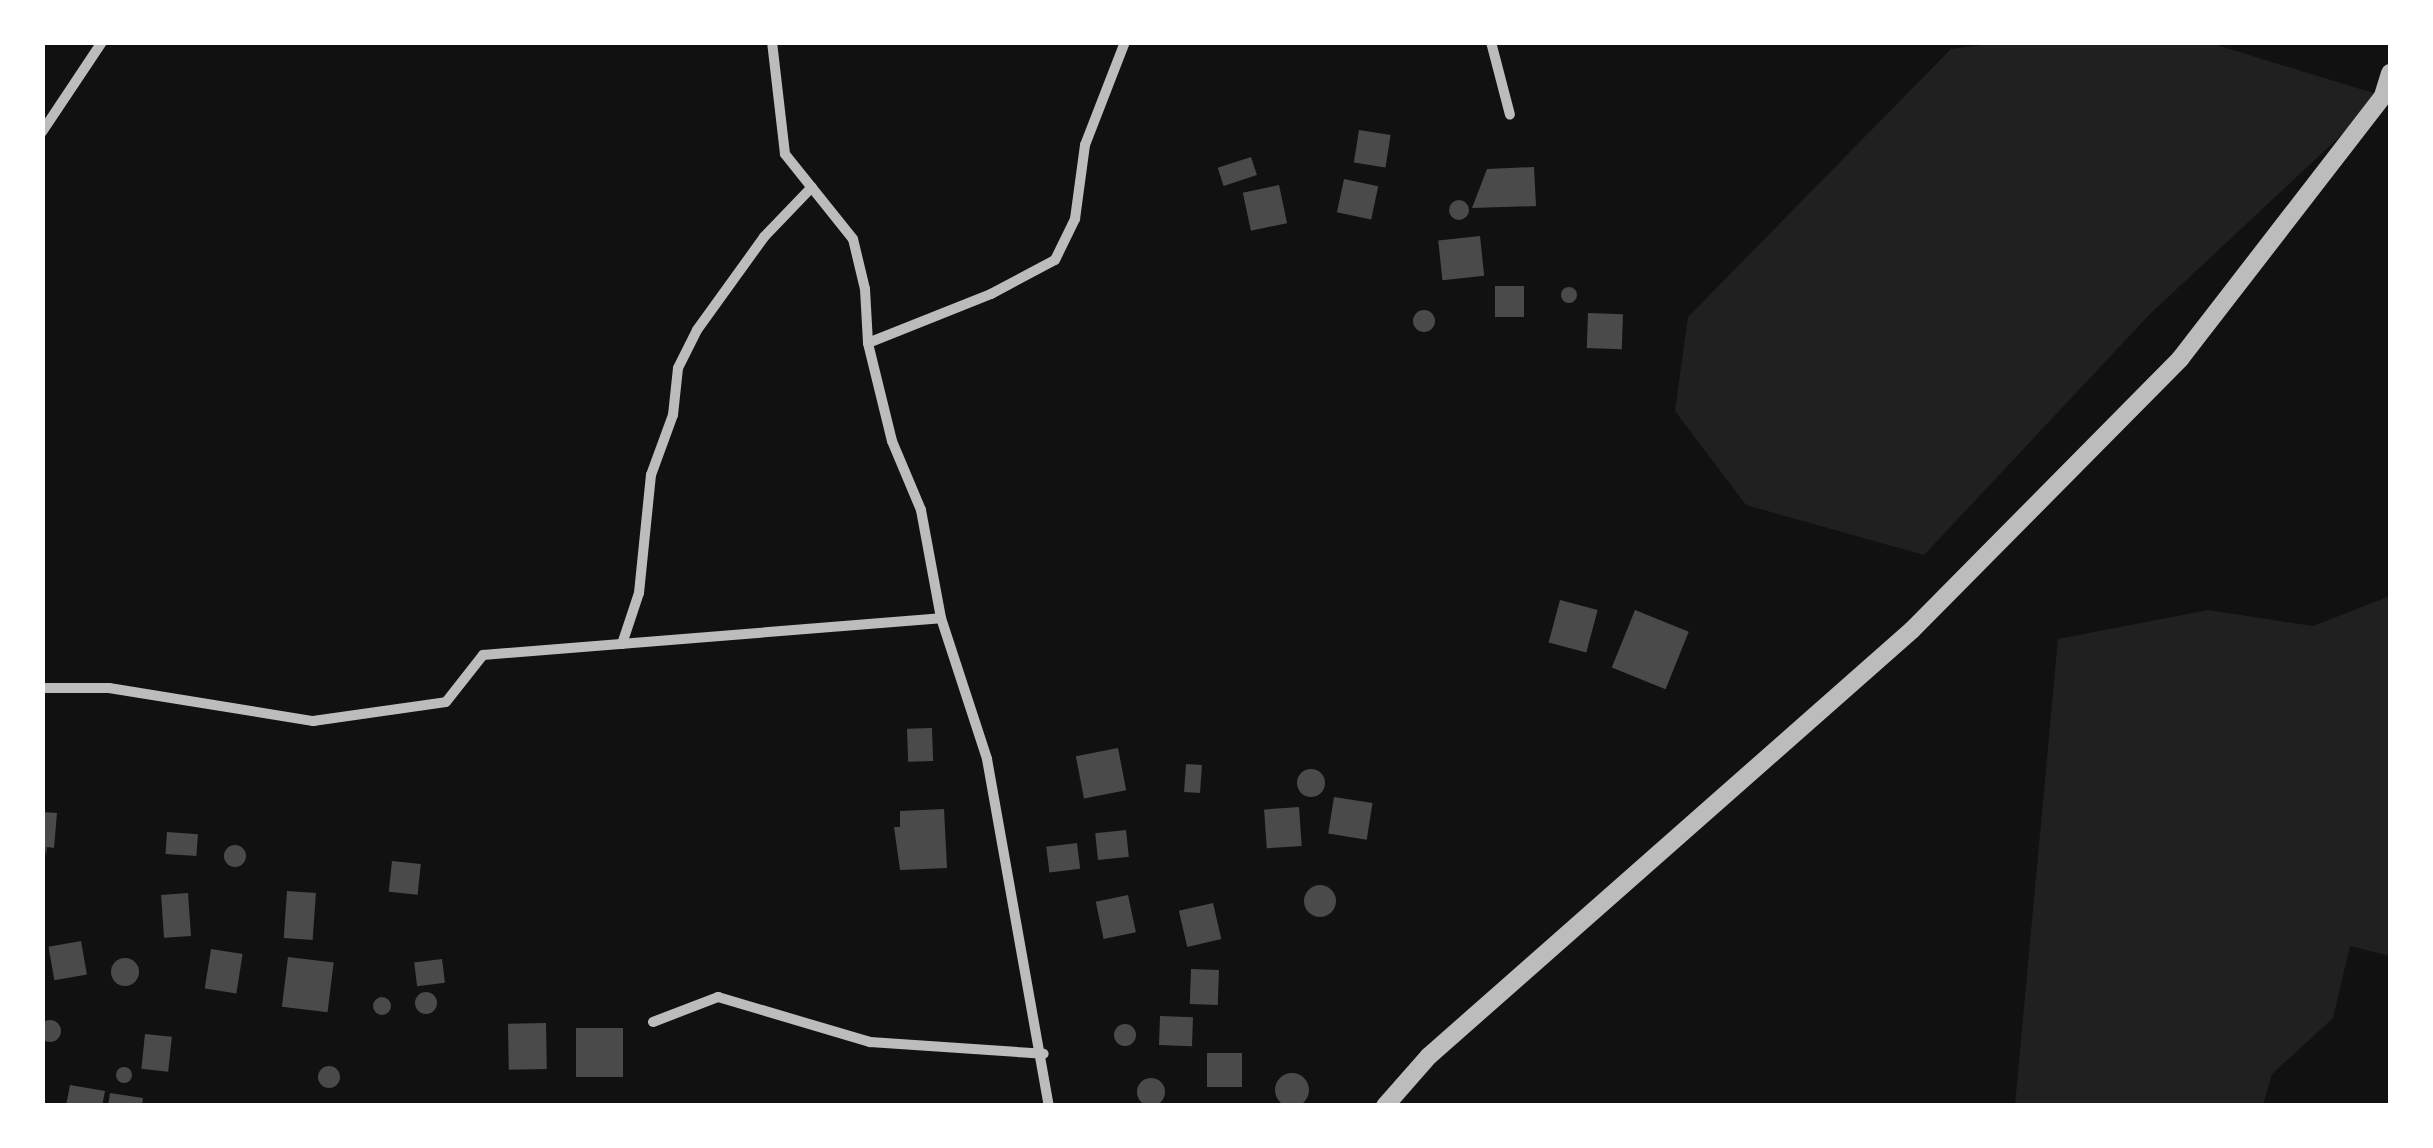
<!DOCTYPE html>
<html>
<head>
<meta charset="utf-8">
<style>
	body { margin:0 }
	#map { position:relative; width:2433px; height:1148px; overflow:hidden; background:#111; font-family:Helvetica,sans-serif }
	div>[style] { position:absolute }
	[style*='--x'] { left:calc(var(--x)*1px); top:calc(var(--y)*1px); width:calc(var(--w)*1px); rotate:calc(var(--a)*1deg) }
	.green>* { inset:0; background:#202020 }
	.building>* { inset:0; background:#4a4a4a; transform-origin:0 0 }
	.round { border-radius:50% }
	.minor>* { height:10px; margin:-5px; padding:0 5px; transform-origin:5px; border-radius:5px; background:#bcbcbc }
	.tertiary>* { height:18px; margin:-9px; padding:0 9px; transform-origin:9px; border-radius:9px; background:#bcbcbc }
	span { translate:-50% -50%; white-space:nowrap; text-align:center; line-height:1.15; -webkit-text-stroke:8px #fff; paint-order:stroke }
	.frame { position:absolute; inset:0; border:45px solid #fff; pointer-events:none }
</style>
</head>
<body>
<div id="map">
	<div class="green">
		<i style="clip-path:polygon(2008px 42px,2210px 43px,2383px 96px,2149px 315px,1924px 555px,1746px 505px,1675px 411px,1688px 317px,1951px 49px)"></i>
		<i style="clip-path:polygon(2390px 596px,2390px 956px,2350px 946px,2333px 1018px,2272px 1074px,2263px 1105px,2015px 1105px,2058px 639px,2208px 610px,2313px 626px)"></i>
	</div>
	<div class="building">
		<i style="left:1359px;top:130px;width:32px;height:33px;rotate:9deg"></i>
		<i style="left:1251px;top:157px;width:19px;height:35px;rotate:72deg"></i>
		<i style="clip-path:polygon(1534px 167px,1536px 206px,1472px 208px,1487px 169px)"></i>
		<i style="left:1344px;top:179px;width:35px;height:34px;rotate:12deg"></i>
		<i style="left:1279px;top:185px;width:39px;height:37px;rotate:78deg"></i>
		<i class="round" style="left:1449px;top:200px;width:20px;height:20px"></i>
		<i style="left:1480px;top:236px;width:40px;height:42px;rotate:84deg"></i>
		<i style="left:1495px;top:286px;width:29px;height:31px"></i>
		<i class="round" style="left:1561px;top:287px;width:16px;height:16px"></i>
		<i class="round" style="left:1413px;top:310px;width:22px;height:22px"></i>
		<i style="left:1588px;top:313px;width:35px;height:35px;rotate:2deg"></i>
		<i style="left:1560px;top:600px;width:39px;height:44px;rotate:15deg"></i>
		<i style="left:1635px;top:610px;width:58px;height:62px;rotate:22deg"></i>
		<i style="left:932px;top:728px;width:33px;height:25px;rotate:88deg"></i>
		<i style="left:1118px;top:748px;width:43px;height:43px;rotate:79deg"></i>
		<i style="left:1186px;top:764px;width:16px;height:28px;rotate:4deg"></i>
		<i class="round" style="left:1297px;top:769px;width:28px;height:28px"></i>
		<i style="left:1334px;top:797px;width:39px;height:37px;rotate:9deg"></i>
		<i style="left:1299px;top:807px;width:39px;height:35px;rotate:86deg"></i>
		<i style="clip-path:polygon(944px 809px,947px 868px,900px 870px,894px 827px,900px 827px,900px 811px)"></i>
		<i style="clip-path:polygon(42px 812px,57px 813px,54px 848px,47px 847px,46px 856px)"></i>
		<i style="left:1126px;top:830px;width:27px;height:31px;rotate:84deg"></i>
		<i style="left:167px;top:832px;width:31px;height:22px;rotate:4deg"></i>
		<i style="left:1077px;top:843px;width:26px;height:31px;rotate:83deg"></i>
		<i class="round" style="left:224px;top:845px;width:22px;height:22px"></i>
		<i style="left:392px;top:861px;width:29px;height:31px;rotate:6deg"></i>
		<i class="round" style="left:1304px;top:885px;width:32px;height:32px"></i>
		<i style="left:287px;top:891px;width:29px;height:47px;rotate:4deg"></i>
		<i style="left:188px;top:893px;width:43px;height:27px;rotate:86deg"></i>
		<i style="left:1128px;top:895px;width:38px;height:33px;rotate:78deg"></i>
		<i style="left:1213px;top:903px;width:37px;height:35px;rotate:77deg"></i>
		<i style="left:81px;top:941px;width:34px;height:33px;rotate:80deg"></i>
		<i style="left:211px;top:949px;width:32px;height:40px;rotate:9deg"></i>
		<i style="left:288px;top:957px;width:46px;height:50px;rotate:7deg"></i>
		<i class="round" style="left:111px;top:958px;width:28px;height:28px"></i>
		<i style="left:442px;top:959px;width:24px;height:28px;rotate:83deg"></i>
		<i style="left:1191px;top:969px;width:28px;height:35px;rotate:2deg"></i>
		<i class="round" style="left:415px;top:992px;width:22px;height:22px"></i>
		<i class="round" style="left:373px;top:997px;width:18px;height:18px"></i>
		<i style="left:1160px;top:1016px;width:33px;height:29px;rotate:2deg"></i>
		<i class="round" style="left:39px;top:1020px;width:22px;height:22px"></i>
		<i style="left:546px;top:1023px;width:46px;height:38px;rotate:89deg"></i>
		<i class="round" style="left:1114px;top:1024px;width:22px;height:22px"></i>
		<i style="left:576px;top:1028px;width:47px;height:49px"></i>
		<i style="left:145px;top:1034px;width:27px;height:35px;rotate:6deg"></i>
		<i style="left:1207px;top:1053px;width:35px;height:34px"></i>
		<i class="round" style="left:318px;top:1066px;width:22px;height:22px"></i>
		<i class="round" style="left:116px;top:1067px;width:16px;height:16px"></i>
		<i class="round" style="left:1275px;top:1073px;width:34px;height:34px"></i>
		<i class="round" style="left:1137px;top:1078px;width:28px;height:28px"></i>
		<i style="clip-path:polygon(70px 1085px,105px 1091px,102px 1106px,66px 1106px)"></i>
		<i style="clip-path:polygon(110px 1093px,143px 1098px,142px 1106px,108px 1106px)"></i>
	</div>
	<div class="minor">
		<i style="--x:1491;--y:42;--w:75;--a:75.4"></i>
		<i style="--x:42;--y:132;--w:108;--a:-56.3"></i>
		<i style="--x:868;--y:343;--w:132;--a:-21.7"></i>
		<i style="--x:991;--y:294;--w:72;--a:-28"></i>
		<i style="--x:1055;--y:260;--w:46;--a:-64"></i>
		<i style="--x:1075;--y:219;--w:75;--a:-82.3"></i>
		<i style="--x:1085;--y:145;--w:110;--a:-68.8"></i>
		<i style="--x:941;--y:618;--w:148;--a:71.9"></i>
		<i style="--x:987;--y:759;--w:352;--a:79.9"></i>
		<i style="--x:622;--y:644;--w:54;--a:-71.6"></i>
		<i style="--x:639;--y:593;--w:119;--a:-84.2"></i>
		<i style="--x:651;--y:475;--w:64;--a:-69.9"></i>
		<i style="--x:673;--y:415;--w:47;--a:-83.9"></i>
		<i style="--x:678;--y:368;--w:42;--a:-63.4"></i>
		<i style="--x:697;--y:330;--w:115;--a:-54.2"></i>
		<i style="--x:764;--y:237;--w:69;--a:-46.2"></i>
		<i style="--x:42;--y:688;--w:67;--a:0"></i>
		<i style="--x:109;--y:688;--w:207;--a:9.2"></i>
		<i style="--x:313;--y:721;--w:134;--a:-8.1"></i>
		<i style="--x:446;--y:702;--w:60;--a:-51.8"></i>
		<i style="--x:483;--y:655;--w:459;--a:-4.6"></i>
		<i style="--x:941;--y:618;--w:110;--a:-100.5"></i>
		<i style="--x:921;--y:510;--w:75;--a:-112.8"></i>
		<i style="--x:892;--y:441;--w:101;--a:-103.8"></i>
		<i style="--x:868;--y:343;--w:54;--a:-93.2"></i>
		<i style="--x:865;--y:289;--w:51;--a:-103.5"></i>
		<i style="--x:853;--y:239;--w:109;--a:-128.7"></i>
		<i style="--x:785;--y:154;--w:113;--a:-96.6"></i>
		<i style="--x:653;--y:1022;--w:70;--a:-21"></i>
		<i style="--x:718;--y:997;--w:159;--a:16.5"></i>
		<i style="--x:870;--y:1042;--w:174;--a:3.9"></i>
	</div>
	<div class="tertiary">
		<i style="--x:1385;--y:1106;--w:67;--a:-48.7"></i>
		<i style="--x:1429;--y:1056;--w:644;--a:-41.41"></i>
		<i style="--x:1912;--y:630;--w:381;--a:-45.3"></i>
		<i style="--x:2180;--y:359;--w:332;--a:-52.3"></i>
		<i style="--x:2383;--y:96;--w:24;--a:-73"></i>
	</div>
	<div class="frame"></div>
</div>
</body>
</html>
